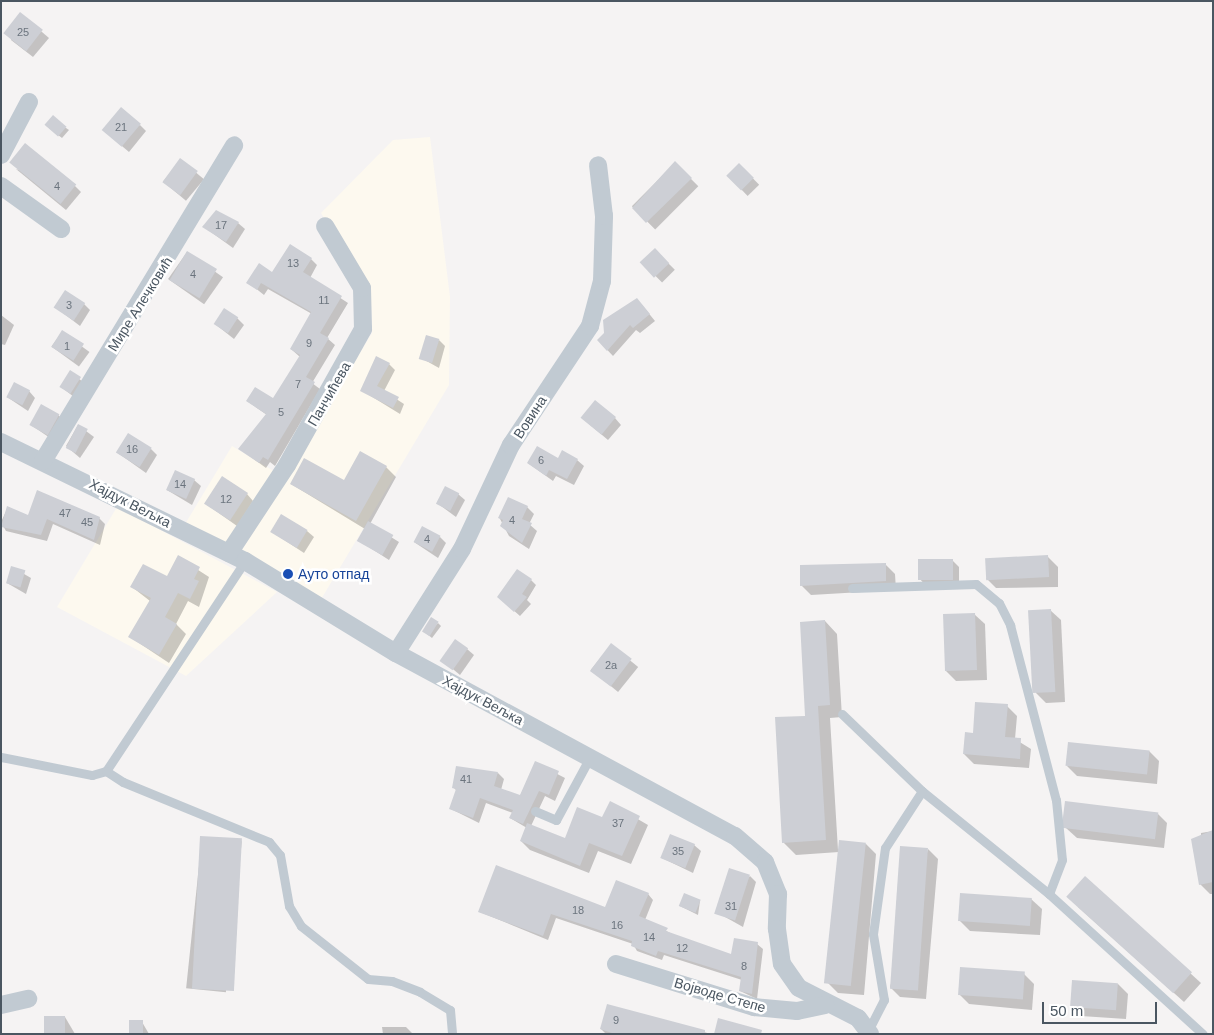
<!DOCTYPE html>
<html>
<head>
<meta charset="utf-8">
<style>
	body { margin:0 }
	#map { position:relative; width:1214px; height:1035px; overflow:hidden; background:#f5f3f3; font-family:Arial,sans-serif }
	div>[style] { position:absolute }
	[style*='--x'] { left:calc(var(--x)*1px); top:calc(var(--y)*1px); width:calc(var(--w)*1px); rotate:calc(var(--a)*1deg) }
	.commercial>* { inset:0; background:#fdf9ef; transform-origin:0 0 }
	.shadow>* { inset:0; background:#0003; transform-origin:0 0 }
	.building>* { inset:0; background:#cdcfd5; transform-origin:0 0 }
	.service>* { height:9px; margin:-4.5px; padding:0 4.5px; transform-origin:4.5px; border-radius:4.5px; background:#c1cad2 }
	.minor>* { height:18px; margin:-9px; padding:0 9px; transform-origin:9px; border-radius:9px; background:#c1cad2 }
	.dots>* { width:14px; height:14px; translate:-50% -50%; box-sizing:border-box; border:2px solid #fff; border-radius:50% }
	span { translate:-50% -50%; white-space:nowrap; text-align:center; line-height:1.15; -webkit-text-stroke:5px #fff; paint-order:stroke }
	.number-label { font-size:11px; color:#6b747e }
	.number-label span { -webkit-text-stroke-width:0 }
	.street-label { font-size:14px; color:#4a5661 }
	.transit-label { font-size:14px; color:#164399 }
	.left { translate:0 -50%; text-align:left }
	.frame { position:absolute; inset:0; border:2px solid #4a5661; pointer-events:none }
	.scale { position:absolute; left:1042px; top:1002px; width:115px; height:22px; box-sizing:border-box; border:2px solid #4a5661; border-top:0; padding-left:6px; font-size:15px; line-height:18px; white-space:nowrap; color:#4a5661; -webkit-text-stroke:4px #fff; paint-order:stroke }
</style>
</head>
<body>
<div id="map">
	<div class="commercial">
		<i style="clip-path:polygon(430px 137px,450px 297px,449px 385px,320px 601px,242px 550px,372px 333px,371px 303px,363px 282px,321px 213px,393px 140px)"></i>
		<i style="left:232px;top:446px;width:54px;height:92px;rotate:31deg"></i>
		<i style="clip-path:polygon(117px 507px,277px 592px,186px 676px,57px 607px)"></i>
	</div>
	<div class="shadow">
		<i style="clip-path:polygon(21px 14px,49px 38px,33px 57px,11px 40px)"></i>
		<i style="clip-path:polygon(140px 125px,146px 131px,129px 152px,110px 136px)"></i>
		<i style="clip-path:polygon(49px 128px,66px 128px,69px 130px,62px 138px)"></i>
		<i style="left:181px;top:160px;width:30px;height:28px;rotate:40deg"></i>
		<i style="left:675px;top:163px;width:33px;height:61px;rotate:45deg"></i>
		<i style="left:739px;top:164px;width:29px;height:16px;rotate:46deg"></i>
		<i style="clip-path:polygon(16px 169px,75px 186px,81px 192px,66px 210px)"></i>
		<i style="clip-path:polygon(238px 223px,245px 229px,233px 248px,204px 227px)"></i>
		<i style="left:655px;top:250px;width:28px;height:18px;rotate:45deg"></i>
		<i style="left:187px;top:252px;width:44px;height:33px;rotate:35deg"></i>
		<i style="clip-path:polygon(311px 259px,317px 265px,310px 278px,348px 303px,327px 338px,335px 345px,312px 383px,320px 389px,275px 466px,270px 462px,266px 468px,240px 449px,267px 415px,247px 401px,274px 400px,300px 357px,291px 349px,312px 314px,268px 289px,264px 295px,248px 282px)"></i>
		<i style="clip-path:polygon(84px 304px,90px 310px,80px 326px,55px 307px)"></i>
		<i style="clip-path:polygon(642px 305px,655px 321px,640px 333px,636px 330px,613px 356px,598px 340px)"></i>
		<i style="clip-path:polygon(1px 315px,14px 325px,5px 345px,1px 344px)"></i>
		<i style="clip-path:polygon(237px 318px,244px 325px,234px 339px,215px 324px)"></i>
		<i style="left:62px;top:332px;width:34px;height:18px;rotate:36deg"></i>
		<i style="clip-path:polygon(439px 340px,445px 346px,439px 368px,421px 358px)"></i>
		<i style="clip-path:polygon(389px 364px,395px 370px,384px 391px,404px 404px,400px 414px,361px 390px)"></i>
		<i style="clip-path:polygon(70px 372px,87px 385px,78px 400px,61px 387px)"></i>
		<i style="clip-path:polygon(29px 391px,35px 398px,28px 411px,7px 397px)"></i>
		<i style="clip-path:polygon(58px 415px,65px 421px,53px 440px,31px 425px)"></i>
		<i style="clip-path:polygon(615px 418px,621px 425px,608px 440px,589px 424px)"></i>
		<i style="clip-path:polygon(78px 425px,94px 437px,80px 458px,66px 446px)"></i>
		<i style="clip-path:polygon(151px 449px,157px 455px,146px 473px,118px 453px)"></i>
		<i style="clip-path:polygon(577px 460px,584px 466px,574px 485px,556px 476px,553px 481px,528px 463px)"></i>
		<i style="clip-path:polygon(386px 467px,396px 477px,370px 524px,399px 542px,389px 560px,358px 540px,365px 529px,291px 484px,344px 482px)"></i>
		<i style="clip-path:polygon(194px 480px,201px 486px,192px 505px,167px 490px)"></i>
		<i style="clip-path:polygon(247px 494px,253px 501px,237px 526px,206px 504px)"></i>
		<i style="clip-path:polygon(458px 494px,465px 500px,456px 517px,437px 503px)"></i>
		<i style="clip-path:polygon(8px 507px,29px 517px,99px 518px,105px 524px,100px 545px,53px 524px,47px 541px,6px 531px,1px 522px)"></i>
		<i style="clip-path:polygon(527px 507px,534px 514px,529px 524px,537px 531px,529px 549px,509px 536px,499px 517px)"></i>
		<i style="clip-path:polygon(307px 531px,314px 537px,304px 553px,272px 532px)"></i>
		<i style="clip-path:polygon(440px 537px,446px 543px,438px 558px,414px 542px)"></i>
		<i style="clip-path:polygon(178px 557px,209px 577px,199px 607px,188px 601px,176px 624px,186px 634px,169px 663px,130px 637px,150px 601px,132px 587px,167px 578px)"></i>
		<i style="clip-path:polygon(1048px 557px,1058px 567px,1058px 587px,996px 588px,986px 578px)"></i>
		<i style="clip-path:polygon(952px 560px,959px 567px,959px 585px,926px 586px,920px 579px)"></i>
		<i style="clip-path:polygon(885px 564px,895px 574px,896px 590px,811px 595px,801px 585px)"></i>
		<i style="clip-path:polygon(12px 567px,31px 578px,26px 594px,7px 583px)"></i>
		<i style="clip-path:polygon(531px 580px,536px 585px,527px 600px,531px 604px,520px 616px,504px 602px)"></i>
		<i style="clip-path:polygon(1050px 610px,1061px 620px,1065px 702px,1046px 703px,1036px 693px)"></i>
		<i style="clip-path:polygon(974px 614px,985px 624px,987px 680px,956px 681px,946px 671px)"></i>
		<i style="clip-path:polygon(825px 621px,837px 634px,842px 717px,830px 718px,838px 850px,866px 844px,876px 854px,864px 995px,838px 993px,828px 983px,839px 852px,796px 855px,783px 842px)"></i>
		<i style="clip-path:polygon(438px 623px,441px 626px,432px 638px,427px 634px)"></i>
		<i style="left:611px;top:645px;width:35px;height:32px;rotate:39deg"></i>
		<i style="clip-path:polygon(467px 649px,474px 655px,460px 675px,442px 660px)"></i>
		<i style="clip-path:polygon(1007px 706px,1017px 716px,1015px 739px,1031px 749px,1029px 768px,974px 764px,964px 754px,974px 734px)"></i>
		<i style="clip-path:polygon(1149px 751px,1159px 761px,1157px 784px,1077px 776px,1067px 766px)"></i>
		<i style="clip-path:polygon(536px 763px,565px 778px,555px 801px,545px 796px,531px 826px,565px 840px,603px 819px,610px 803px,648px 825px,631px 864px,598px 851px,589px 873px,530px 850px,521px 841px,527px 828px,510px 818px,513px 813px,486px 803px,479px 823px,451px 809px,457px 791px,454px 788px,498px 773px,504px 779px,501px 790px,520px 796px)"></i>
		<i style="clip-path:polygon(1066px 803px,1157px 813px,1167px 823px,1164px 848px,1077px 838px,1066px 828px)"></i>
		<i style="clip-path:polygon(1213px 831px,1213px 894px,1210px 894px,1200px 884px,1201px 833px)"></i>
		<i style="left:202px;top:837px;width:40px;height:152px;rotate:6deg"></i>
		<i style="clip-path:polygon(694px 845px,701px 851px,693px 873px,662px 858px)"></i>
		<i style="clip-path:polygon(928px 849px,938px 859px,926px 999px,900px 997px,890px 987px)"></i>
		<i style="clip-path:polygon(750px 876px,756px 882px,743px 927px,718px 913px)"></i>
		<i style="clip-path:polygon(1085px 877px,1201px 983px,1184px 1002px,1078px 907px)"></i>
		<i style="clip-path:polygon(648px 894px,653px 900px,645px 920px,672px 934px,732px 956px,757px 944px,763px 949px,757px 999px,740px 991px,742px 980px,664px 955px,662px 960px,637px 951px,633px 944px,556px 918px,548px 940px,480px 912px,606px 908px)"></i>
		<i style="clip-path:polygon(1031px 899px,1042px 909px,1040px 935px,970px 931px,960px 921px)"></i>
		<i style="clip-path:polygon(700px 901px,698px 915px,680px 906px)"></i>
		<i style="clip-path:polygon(1024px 974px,1034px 984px,1032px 1010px,969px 1004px,959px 994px)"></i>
		<i style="clip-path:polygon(1118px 984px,1128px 994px,1126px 1019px,1081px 1016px,1071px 1006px)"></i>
		<i style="clip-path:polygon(608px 1006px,711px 1034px,606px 1034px,601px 1029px)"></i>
		<i style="clip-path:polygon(65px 1017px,75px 1034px,45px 1034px)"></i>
		<i style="clip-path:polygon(142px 1022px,149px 1034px,130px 1034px)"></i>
		<i style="clip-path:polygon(382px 1027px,406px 1027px,413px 1034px,383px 1034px)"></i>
	</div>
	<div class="building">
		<i style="left:20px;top:12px;width:29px;height:27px;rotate:38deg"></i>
		<i style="left:121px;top:107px;width:26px;height:30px;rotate:40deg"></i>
		<i style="left:53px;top:115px;width:18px;height:13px;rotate:41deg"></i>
		<i style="left:25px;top:143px;width:66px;height:25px;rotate:39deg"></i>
		<i style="left:180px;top:158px;width:22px;height:30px;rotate:36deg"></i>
		<i style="clip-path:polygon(675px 161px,692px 178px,646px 223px,632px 208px)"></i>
		<i style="left:739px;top:163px;width:21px;height:18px;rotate:45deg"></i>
		<i style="clip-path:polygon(216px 210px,239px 222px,226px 242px,202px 227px)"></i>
		<i style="clip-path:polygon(290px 244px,312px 258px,303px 272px,342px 296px,320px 333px,329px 338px,306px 377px,315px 382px,268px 460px,263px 457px,259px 463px,238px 449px,266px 414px,246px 401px,255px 387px,273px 398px,300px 355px,290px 349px,311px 312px,261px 283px,257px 290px,246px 283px,259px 263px,272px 272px)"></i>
		<i style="left:655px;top:248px;width:21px;height:21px;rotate:47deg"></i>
		<i style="left:187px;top:251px;width:35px;height:34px;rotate:31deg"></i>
		<i style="left:65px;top:290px;width:24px;height:21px;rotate:33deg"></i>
		<i style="clip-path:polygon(637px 298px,650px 314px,633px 328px,630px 325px,607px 351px,597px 340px,604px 333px,603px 320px)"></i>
		<i style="left:224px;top:308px;width:17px;height:19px;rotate:33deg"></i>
		<i style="left:62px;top:330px;width:26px;height:20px;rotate:32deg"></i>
		<i style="left:426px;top:335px;width:14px;height:25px;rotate:17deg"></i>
		<i style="clip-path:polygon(376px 356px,390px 363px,377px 386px,399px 397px,393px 408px,360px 391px)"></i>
		<i style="left:70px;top:370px;width:13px;height:20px;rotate:32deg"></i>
		<i style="left:14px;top:382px;width:18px;height:17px;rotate:27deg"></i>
		<i style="left:595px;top:400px;width:27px;height:23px;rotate:39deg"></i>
		<i style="left:41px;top:404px;width:21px;height:24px;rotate:29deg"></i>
		<i style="left:78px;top:424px;width:11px;height:27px;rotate:27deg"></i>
		<i style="left:128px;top:433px;width:28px;height:23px;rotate:32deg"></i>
		<i style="clip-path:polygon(537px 446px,558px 458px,562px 450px,578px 459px,567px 479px,549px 470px,546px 476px,527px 463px)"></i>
		<i style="clip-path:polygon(360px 451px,387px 466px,356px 521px,290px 484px,304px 458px,344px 480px)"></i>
		<i style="left:175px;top:470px;width:22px;height:22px;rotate:24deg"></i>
		<i style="left:222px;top:476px;width:31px;height:33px;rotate:33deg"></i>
		<i style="left:445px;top:486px;width:16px;height:20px;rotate:27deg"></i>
		<i style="clip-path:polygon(37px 490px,100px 517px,94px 540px,47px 519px,41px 535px,1px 527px,7px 506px,28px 515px)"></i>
		<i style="clip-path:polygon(508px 497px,528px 506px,522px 519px,532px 523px,522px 543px,500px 526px,503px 520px,498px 518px)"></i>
		<i style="left:281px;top:514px;width:31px;height:21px;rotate:31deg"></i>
		<i style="left:368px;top:521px;width:29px;height:23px;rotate:29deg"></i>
		<i style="left:422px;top:526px;width:21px;height:18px;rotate:28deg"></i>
		<i style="clip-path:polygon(178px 555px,200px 567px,194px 579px,199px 581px,190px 599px,178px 593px,165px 617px,177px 624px,159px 655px,128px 637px,151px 598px,130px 587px,143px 564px,167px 576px)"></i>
		<i style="left:1048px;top:555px;width:22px;height:63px;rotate:87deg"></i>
		<i style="left:918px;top:559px;width:35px;height:21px"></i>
		<i style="clip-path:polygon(886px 563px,886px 581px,800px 586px,800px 565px)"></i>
		<i style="left:11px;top:566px;width:15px;height:18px;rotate:16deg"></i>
		<i style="clip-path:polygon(517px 569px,532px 579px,522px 594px,527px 597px,514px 612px,497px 597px)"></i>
		<i style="left:1051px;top:609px;width:83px;height:23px;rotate:87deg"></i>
		<i style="left:975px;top:613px;width:57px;height:32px;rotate:88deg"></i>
		<i style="left:431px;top:617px;width:9px;height:17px;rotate:32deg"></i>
		<i style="clip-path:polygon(825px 620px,830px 705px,818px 706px,826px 840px,782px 843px,775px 717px,805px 716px,800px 622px)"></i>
		<i style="left:455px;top:639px;width:16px;height:27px;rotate:35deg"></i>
		<i style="left:611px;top:643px;width:26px;height:35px;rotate:37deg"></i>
		<i style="clip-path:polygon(975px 702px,1008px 704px,1005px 737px,1021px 738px,1020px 759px,963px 754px,965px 732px,973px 733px)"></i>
		<i style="left:1068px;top:742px;width:82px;height:24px;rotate:6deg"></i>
		<i style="clip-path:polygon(535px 761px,559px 771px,549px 795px,539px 791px,523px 824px,509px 818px,513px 810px,480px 798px,473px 818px,449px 809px,456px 789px,452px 788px,456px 766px,498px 772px,494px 786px,520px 795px)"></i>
		<i style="clip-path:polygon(610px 801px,640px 816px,622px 856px,589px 843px,580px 866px,520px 841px,527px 823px,565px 838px,577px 807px,602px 817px)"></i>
		<i style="left:1065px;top:801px;width:94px;height:27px;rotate:7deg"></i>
		<i style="clip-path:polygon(1213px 830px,1213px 882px,1199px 885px,1191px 839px)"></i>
		<i style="left:670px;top:834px;width:27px;height:26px;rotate:22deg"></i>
		<i style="left:200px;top:836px;width:42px;height:153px;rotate:3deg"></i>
		<i style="left:839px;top:840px;width:27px;height:144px;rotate:6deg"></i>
		<i style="left:900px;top:846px;width:28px;height:143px;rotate:4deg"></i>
		<i style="clip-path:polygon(496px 865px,605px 907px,616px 880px,649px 893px,639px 916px,668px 928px,666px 931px,731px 954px,734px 938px,758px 942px,752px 994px,739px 991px,741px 977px,658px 951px,656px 956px,631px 946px,632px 941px,551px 914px,543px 936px,478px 912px)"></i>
		<i style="left:729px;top:868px;width:22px;height:48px;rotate:18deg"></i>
		<i style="left:1085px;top:876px;width:144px;height:28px;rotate:42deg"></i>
		<i style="left:684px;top:893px;width:18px;height:14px;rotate:22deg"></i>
		<i style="left:960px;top:893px;width:72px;height:28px;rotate:4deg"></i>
		<i style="left:960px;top:967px;width:65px;height:28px;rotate:4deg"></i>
		<i style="left:1072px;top:980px;width:46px;height:27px;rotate:4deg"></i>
		<i style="clip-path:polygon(607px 1004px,705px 1030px,705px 1034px,615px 1034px,600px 1029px)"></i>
		<i style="left:44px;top:1016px;width:21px;height:18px"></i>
		<i style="clip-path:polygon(718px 1018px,762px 1030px,761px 1034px,714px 1034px)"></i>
		<i style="left:129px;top:1020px;width:14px;height:14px"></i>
	</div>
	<div class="service">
		<i style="--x:852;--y:588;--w:124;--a:-1.8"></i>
		<i style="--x:976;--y:584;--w:30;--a:40"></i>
		<i style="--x:999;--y:603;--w:25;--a:63"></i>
		<i style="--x:1010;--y:625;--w:181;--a:75.3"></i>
		<i style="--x:1056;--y:800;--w:60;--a:84.3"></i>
		<i style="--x:1062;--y:860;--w:36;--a:111"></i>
		<i style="--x:842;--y:714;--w:111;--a:43.9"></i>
		<i style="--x:922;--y:791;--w:164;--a:39"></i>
		<i style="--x:1049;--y:894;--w:208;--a:42.3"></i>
		<i style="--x:1;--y:757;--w:93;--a:11.2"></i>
		<i style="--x:92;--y:775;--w:15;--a:-16"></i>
		<i style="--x:106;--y:771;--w:252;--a:-56.5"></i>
		<i style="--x:106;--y:771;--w:20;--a:33"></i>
		<i style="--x:123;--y:782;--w:158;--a:22.3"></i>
		<i style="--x:269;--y:842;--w:17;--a:50"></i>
		<i style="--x:280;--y:855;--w:52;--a:80"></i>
		<i style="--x:289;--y:906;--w:23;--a:59"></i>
		<i style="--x:301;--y:926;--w:85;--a:38.3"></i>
		<i style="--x:368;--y:979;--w:24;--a:5"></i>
		<i style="--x:392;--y:981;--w:30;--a:21"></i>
		<i style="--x:420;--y:992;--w:35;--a:31"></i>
		<i style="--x:450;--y:1010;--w:24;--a:85"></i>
		<i style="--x:535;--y:811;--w:23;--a:23"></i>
		<i style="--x:556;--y:820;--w:72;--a:-61.6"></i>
		<i style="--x:869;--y:1029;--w:33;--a:-63"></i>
		<i style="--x:884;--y:1000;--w:67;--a:-99.5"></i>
		<i style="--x:873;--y:934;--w:87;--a:-82.1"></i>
		<i style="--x:885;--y:848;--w:68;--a:-57"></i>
	</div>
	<div class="minor">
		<i style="--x:1;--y:155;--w:60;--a:-62.2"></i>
		<i style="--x:1;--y:186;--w:74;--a:35.6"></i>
		<i style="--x:1;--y:442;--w:271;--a:26"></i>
		<i style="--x:245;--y:561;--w:177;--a:31.4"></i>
		<i style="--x:396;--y:653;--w:385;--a:28.4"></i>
		<i style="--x:735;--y:836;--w:40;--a:41"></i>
		<i style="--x:765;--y:862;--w:35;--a:68"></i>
		<i style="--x:778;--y:894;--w:35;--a:92"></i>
		<i style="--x:777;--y:929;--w:35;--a:82"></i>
		<i style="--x:782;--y:964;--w:29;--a:55"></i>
		<i style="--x:799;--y:988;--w:66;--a:27"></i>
		<i style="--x:858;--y:1018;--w:20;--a:53"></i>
		<i style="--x:43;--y:461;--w:369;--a:-58.8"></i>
		<i style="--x:229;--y:553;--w:105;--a:-56.6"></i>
		<i style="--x:287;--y:465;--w:156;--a:-60.8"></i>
		<i style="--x:363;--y:329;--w:41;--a:-91.4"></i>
		<i style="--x:362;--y:288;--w:72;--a:-120.8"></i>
		<i style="--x:396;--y:653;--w:123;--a:-57.6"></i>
		<i style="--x:462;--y:549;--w:115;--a:-64.8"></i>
		<i style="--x:511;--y:445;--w:143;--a:-56.4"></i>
		<i style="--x:590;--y:326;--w:47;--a:-75.1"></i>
		<i style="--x:602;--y:281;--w:65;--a:-88.2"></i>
		<i style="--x:604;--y:216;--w:51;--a:-96.7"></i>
		<i style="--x:616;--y:964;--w:145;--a:17.3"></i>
		<i style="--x:754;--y:1007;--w:43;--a:5.3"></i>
		<i style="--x:797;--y:1011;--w:29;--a:-12"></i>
		<i style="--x:1;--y:1005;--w:28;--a:-13"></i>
	</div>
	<div class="dots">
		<i style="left:288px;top:574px;background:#1a4fb4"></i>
	</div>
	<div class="number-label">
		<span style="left:23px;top:32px">25</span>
		<span style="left:121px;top:127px">21</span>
		<span style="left:57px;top:186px">4</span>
		<span style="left:221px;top:225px">17</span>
		<span style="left:293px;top:263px">13</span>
		<span style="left:193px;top:274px">4</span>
		<span style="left:324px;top:300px">11</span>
		<span style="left:69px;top:305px">3</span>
		<span style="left:309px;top:343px">9</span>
		<span style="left:67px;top:346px">1</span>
		<span style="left:298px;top:384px">7</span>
		<span style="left:281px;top:412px">5</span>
		<span style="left:132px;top:449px">16</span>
		<span style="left:541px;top:460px">6</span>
		<span style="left:180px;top:484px">14</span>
		<span style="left:226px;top:499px">12</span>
		<span style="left:65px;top:513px">47</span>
		<span style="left:512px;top:520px">4</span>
		<span style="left:87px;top:522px">45</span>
		<span style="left:427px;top:539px">4</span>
		<span style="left:611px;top:665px">2a</span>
		<span style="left:466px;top:779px">41</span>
		<span style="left:618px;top:823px">37</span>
		<span style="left:678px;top:851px">35</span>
		<span style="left:731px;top:906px">31</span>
		<span style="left:578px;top:910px">18</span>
		<span style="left:617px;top:925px">16</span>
		<span style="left:649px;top:937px">14</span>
		<span style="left:682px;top:948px">12</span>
		<span style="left:744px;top:966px">8</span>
		<span style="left:616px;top:1020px">9</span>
	</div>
	<div class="street-label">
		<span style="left:140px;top:304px;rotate:-58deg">Мире Алечковић</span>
		<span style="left:329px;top:394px;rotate:-60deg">Панчићева</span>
		<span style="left:530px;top:417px;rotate:-57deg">Вовина</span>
		<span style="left:130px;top:503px;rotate:27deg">Хајдук Вељка</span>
		<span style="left:483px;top:700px;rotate:28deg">Хајдук Вељка</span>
		<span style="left:720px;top:995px;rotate:16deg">Војводе Степе</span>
	</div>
	<div class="transit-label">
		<span class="left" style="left:298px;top:574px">Ауто отпад</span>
	</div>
	<div class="frame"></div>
	<div class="scale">50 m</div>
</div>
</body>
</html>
